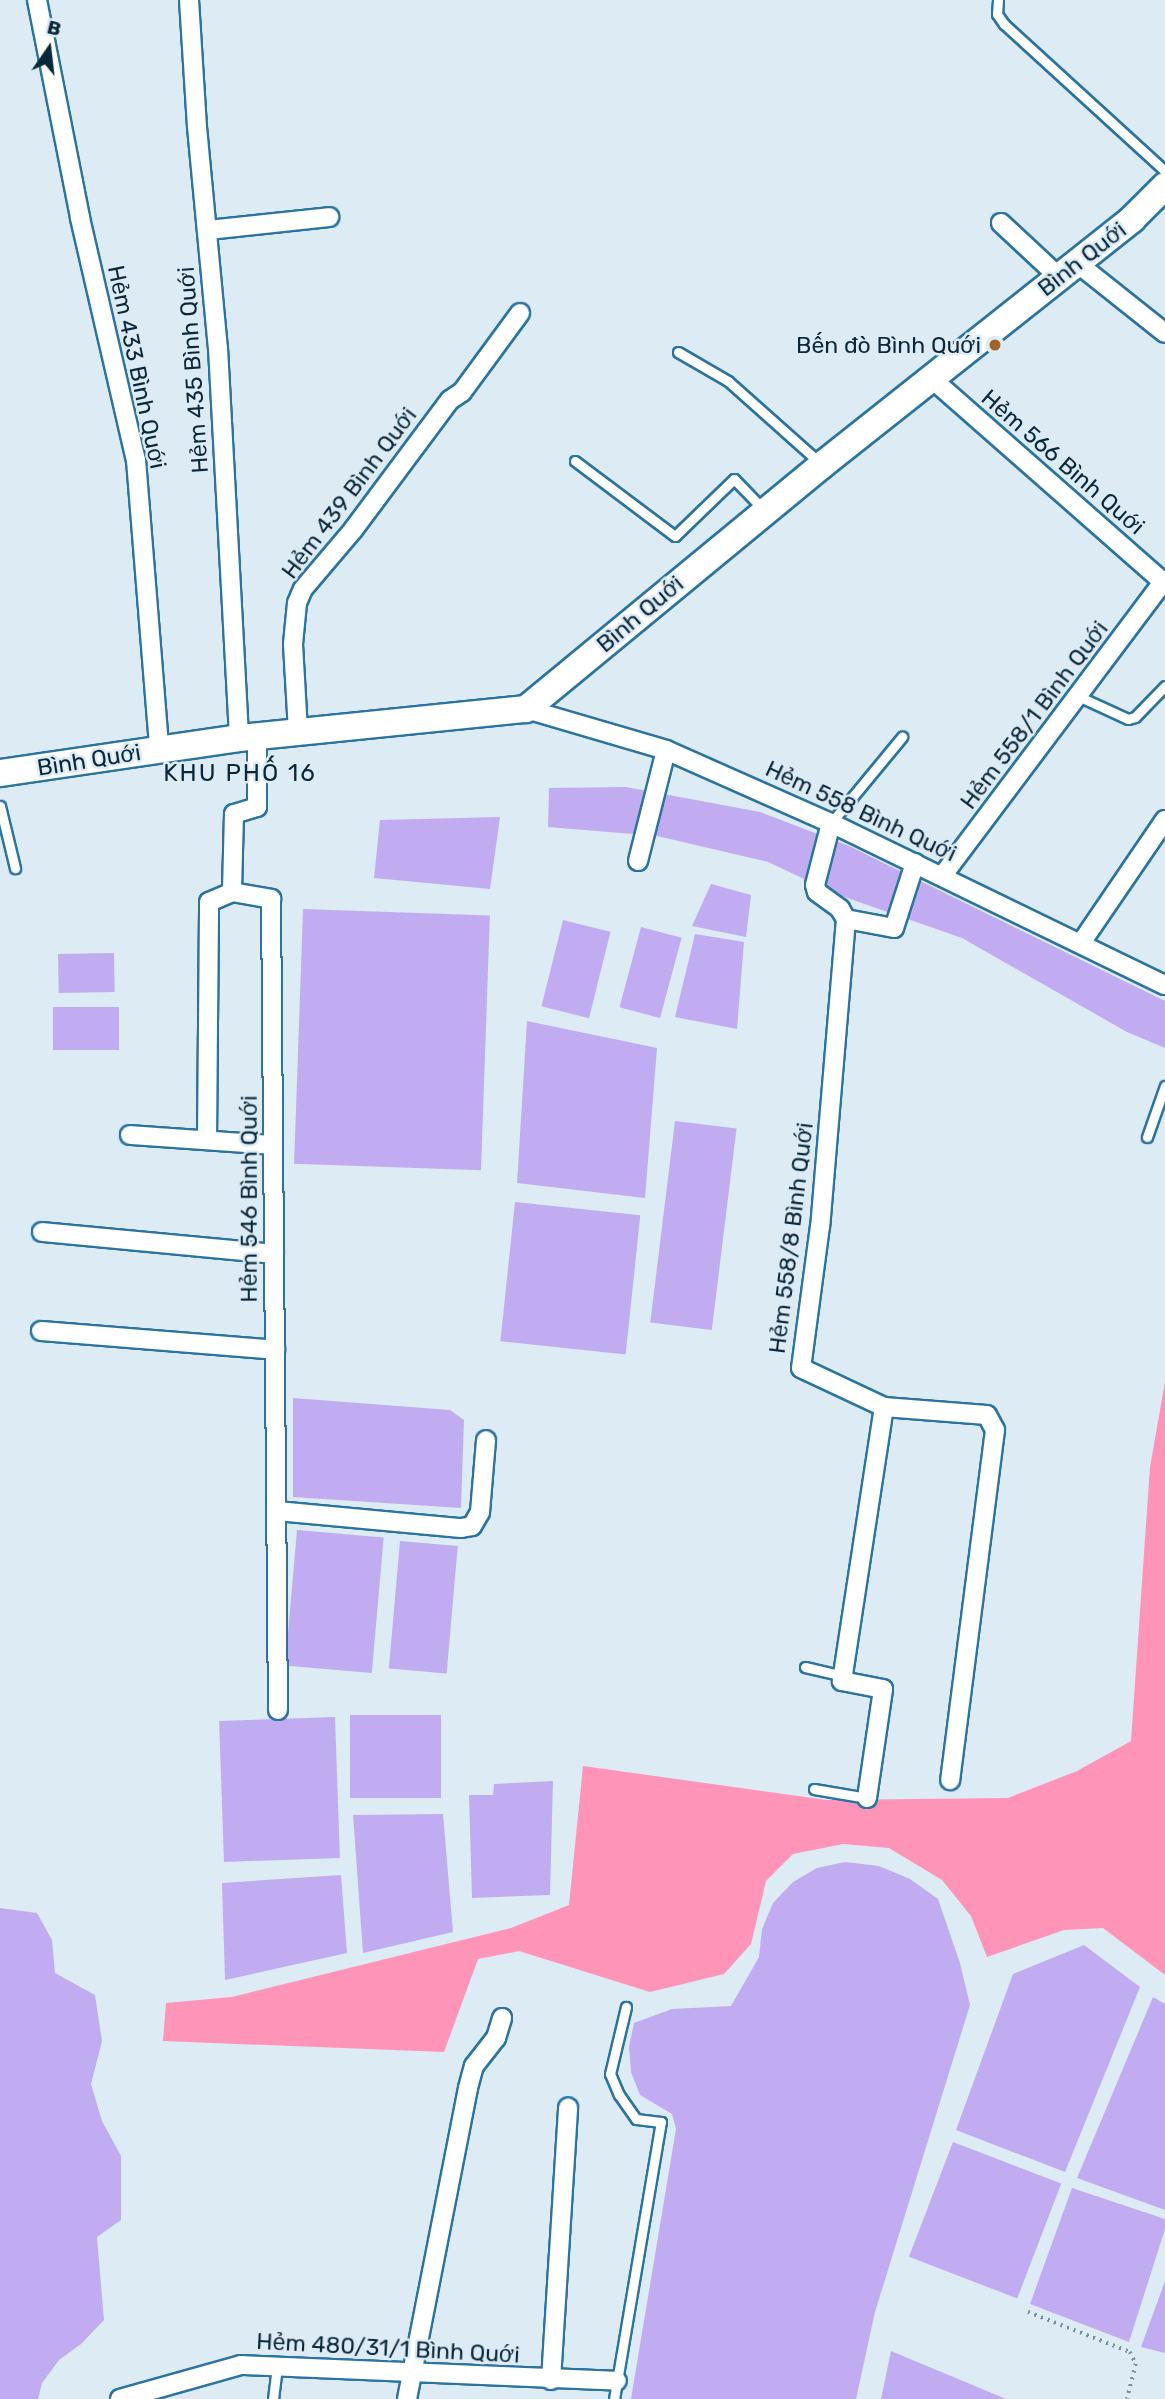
<!DOCTYPE html>
<html>
<head>
<meta charset="utf-8">
<style>
	body { margin:0 }
	#map { position:relative; width:1165px; height:2399px; overflow:hidden; background:#ddebf5; font-family:Rubik,sans-serif }
	div>[style] { position:absolute }
	[style*='--x'] { left:calc(var(--x)*1px); top:calc(var(--y)*1px); width:calc(var(--w)*1px); rotate:calc(var(--a)*1deg) }
	.green>* { inset:0; background:#fe94b8 }
	.water>* { inset:0; background:#c2acf1; transform-origin:0 0 }
	.path>* { height:3.5px; margin-top:-1.75px; transform-origin:0; background:repeating-linear-gradient(90deg,#798f9d 0 2px,transparent 0 7px) }
	.roads { filter:drop-shadow(2px 0 #2b74a0) drop-shadow(-2px 0 #2b74a0) drop-shadow(0 2px #2b74a0) drop-shadow(0 -2px #2b74a0) }
	.service>* { height:9px; margin:-4.5px; padding:0 4.5px; transform-origin:4.5px; border-radius:4.5px; background:#fff }
	.minor>* { height:18px; margin:-9px; padding:0 9px; transform-origin:9px; border-radius:9px; background:#fff }
	.secondary>* { height:26px; margin:-13px; padding:0 13px; transform-origin:13px; border-radius:13px; background:#fff }
	.dots>* { width:19px; height:19px; translate:-50% -50%; box-sizing:border-box; border:4px solid #ddebf5; border-radius:50% }
	span { translate:-50% -50%; white-space:nowrap; text-align:center; line-height:1.15; -webkit-text-stroke:5px #ddebf5; paint-order:stroke }
	.street-label { font-size:23px; color:#09283a }
	.poi-label { font-size:23px; color:#09283a }
	.right { translate:-100% -50%; text-align:right }
	.neighbourhood-label { font-size:24px; color:#09283a; letter-spacing:2px }
	.north { position:absolute; left:14px; top:14px; width:70px; height:70px; -webkit-text-stroke:5px #ddebf5; paint-order:stroke; rotate:14deg; font-size:19px; font-weight:700; line-height:28px; text-align:center; color:#09283a }
	.north::after { content:''; display:block; margin:auto; width:24px; height:32px; background:#09283a; clip-path:polygon(50% 0,100% 100%,50% 72%,0 100%) }
</style>
</head>
<body>
<div id="map">
	<div class="green">
		<i style="clip-path:polygon(1165px 1382px,1165px 1975px,1103px 1928px,1064px 1930px,987px 1957px,971px 1916px,942px 1880px,889px 1848px,843px 1844px,793px 1854px,766px 1881px,751px 1944px,724px 1974px,650px 1992px,519px 1951px,478px 1959px,444px 2052px,163px 2041px,166px 2003px,232px 1997px,511px 1928px,569px 1905px,583px 1766px,827px 1800px,1008px 1798px,1077px 1771px,1131px 1741px,1150px 1467px)"></i>
	</div>
	<div class="water">
		<i style="clip-path:polygon(626px 787px,760px 812px,849px 846px,1165px 1001px,1165px 1048px,1127px 1032px,962px 938px,836px 894px,768px 862px,657px 836px,548px 827px,549px 788px)"></i>
		<i style="clip-path:polygon(500px 817px,490px 889px,374px 878px,380px 820px)"></i>
		<i style="clip-path:polygon(711px 884px,751px 895px,746px 937px,692px 926px)"></i>
		<i style="left:303px;top:909px;width:187px;height:255px;rotate:2deg"></i>
		<i style="left:563px;top:920px;width:49px;height:89px;rotate:14deg"></i>
		<i style="left:641px;top:927px;width:42px;height:83px;rotate:15deg"></i>
		<i style="clip-path:polygon(695px 934px,744px 942px,737px 1029px,675px 1017px)"></i>
		<i style="left:114px;top:953px;width:39px;height:56px;rotate:89deg"></i>
		<i style="left:119px;top:1007px;width:43px;height:66px;rotate:90deg"></i>
		<i style="clip-path:polygon(527px 1021px,657px 1048px,645px 1198px,517px 1183px)"></i>
		<i style="left:675px;top:1121px;width:62px;height:203px;rotate:7deg"></i>
		<i style="left:515px;top:1202px;width:126px;height:140px;rotate:6deg"></i>
		<i style="clip-path:polygon(293px 1398px,450px 1410px,464px 1420px,461px 1508px,293px 1497px)"></i>
		<i style="left:297px;top:1530px;width:87px;height:136px;rotate:5deg"></i>
		<i style="left:400px;top:1541px;width:58px;height:128px;rotate:5deg"></i>
		<i style="left:441px;top:1715px;width:83px;height:91px;rotate:90deg"></i>
		<i style="left:335px;top:1717px;width:141px;height:116px;rotate:88deg"></i>
		<i style="clip-path:polygon(553px 1781px,550px 1895px,472px 1898px,469px 1795px,493px 1795px,494px 1784px)"></i>
		<i style="clip-path:polygon(443px 1814px,453px 1932px,363px 1953px,353px 1815px)"></i>
		<i style="clip-path:polygon(845px 1862px,879px 1866px,910px 1879px,938px 1899px,960px 1963px,970px 2005px,875px 2312px,856px 2399px,631px 2399px,676px 2129px,672px 2114px,640px 2095px,631px 2072px,629px 2047px,634px 2023px,672px 2009px,731px 2006px,759px 1957px,762px 1929px,773px 1903px,793px 1882px,817px 1868px)"></i>
		<i style="clip-path:polygon(341px 1875px,347px 1953px,225px 1980px,222px 1883px)"></i>
		<i style="clip-path:polygon(0 1908px,37px 1913px,52px 1940px,55px 1973px,95px 1995px,102px 2041px,91px 2084px,102px 2121px,121px 2156px,121px 2220px,97px 2237px,104px 2320px,81px 2344px,59px 2360px,42px 2383px,38px 2399px,0 2399px)"></i>
		<i style="clip-path:polygon(1084px 1945px,1140px 1987px,1065px 2172px,956px 2130px,1013px 1974px)"></i>
		<i style="clip-path:polygon(1153px 1997px,1165px 2004px,1165px 2210px,1077px 2178px)"></i>
		<i style="left:953px;top:2142px;width:116px;height:123px;rotate:21deg"></i>
		<i style="clip-path:polygon(1072px 2188px,1165px 2219px,1165px 2229px,1129px 2342px,1030px 2304px)"></i>
		<i style="clip-path:polygon(1165px 2281px,1165px 2353px,1141px 2347px)"></i>
		<i style="clip-path:polygon(891px 2351px,1006px 2399px,881px 2399px)"></i>
	</div>
	<div class="path">
		<i style="--x:1028;--y:2312;--w:110;--a:21.4"></i>
		<i style="--x:1130;--y:2352;--w:13;--a:63"></i>
		<i style="--x:1136;--y:2364;--w:36;--a:104"></i>
	</div>
	<div class="roads">
		<div class="service">
			<i style="--x:998;--y:0;--w:14;--a:94"></i>
			<i style="--x:997;--y:14;--w:12;--a:55"></i>
			<i style="--x:1004;--y:24;--w:218;--a:42.4"></i>
			<i style="--x:678;--y:352;--w:58;--a:30.1"></i>
			<i style="--x:728;--y:381;--w:125;--a:41.7"></i>
			<i style="--x:575;--y:461;--w:125;--a:36.9"></i>
			<i style="--x:675;--y:536;--w:82;--a:-44"></i>
			<i style="--x:734;--y:479;--w:43;--a:45.9"></i>
			<i style="--x:1080;--y:697;--w:53;--a:24.6"></i>
			<i style="--x:1128;--y:719;--w:7;--a:-16"></i>
			<i style="--x:1135;--y:717;--w:43;--a:-45.9"></i>
			<i style="--x:0;--y:806;--w:64;--a:76.4"></i>
			<i style="--x:831;--y:823;--w:112;--a:-50.5"></i>
			<i style="--x:1147;--y:1137;--w:54;--a:-70.6"></i>
			<i style="--x:805;--y:1667;--w:39;--a:13"></i>
			<i style="--x:814;--y:1789;--w:54;--a:9.6"></i>
			<i style="--x:273;--y:2399;--w:31;--a:-83"></i>
			<i style="--x:614;--y:2399;--w:281;--a:-80.4"></i>
			<i style="--x:661;--y:2122;--w:25;--a:-173"></i>
			<i style="--x:636;--y:2119;--w:29;--a:-125"></i>
			<i style="--x:619;--y:2095;--w:23;--a:-113"></i>
			<i style="--x:610;--y:2074;--w:69;--a:-76.6"></i>
		</div>
		<div class="minor">
			<i style="--x:37;--y:0;--w:222;--a:78.8"></i>
			<i style="--x:80;--y:218;--w:248;--a:77"></i>
			<i style="--x:136;--y:460;--w:290;--a:85.4"></i>
			<i style="--x:189;--y:0;--w:127;--a:86.4"></i>
			<i style="--x:197;--y:127;--w:222;--a:84.6"></i>
			<i style="--x:218;--y:348;--w:391;--a:86.9"></i>
			<i style="--x:1001;--y:223;--w:79;--a:43"></i>
			<i style="--x:208;--y:230;--w:122;--a:-6.1"></i>
			<i style="--x:1077;--y:263;--w:112;--a:38.5"></i>
			<i style="--x:931;--y:378;--w:309;--a:41.3"></i>
			<i style="--x:1163;--y:582;--w:366;--a:126.9"></i>
			<i style="--x:526;--y:709;--w:146;--a:16.3"></i>
			<i style="--x:666;--y:750;--w:180;--a:23.9"></i>
			<i style="--x:831;--y:823;--w:371;--a:25.9"></i>
			<i style="--x:298;--y:731;--w:87;--a:-93.3"></i>
			<i style="--x:293;--y:644;--w:41;--a:-84.4"></i>
			<i style="--x:297;--y:603;--w:15;--a:-67"></i>
			<i style="--x:303;--y:589;--w:77;--a:-49.7"></i>
			<i style="--x:353;--y:530;--w:162;--a:-53.3"></i>
			<i style="--x:450;--y:400;--w:14;--a:-34"></i>
			<i style="--x:462;--y:392;--w:98;--a:-53.7"></i>
			<i style="--x:257;--y:736;--w:71;--a:90"></i>
			<i style="--x:257;--y:807;--w:24;--a:163"></i>
			<i style="--x:234;--y:814;--w:78;--a:91.5"></i>
			<i style="--x:232;--y:892;--w:40;--a:10"></i>
			<i style="--x:271;--y:899;--w:811;--a:89.51"></i>
			<i style="--x:831;--y:823;--w:64;--a:104.5"></i>
			<i style="--x:815;--y:885;--w:7;--a:74"></i>
			<i style="--x:817;--y:892;--w:29;--a:36"></i>
			<i style="--x:840;--y:909;--w:12;--a:59"></i>
			<i style="--x:638;--y:861;--w:114;--a:-75.8"></i>
			<i style="--x:915;--y:863;--w:68;--a:107.9"></i>
			<i style="--x:894;--y:928;--w:49;--a:-169.4"></i>
			<i style="--x:846;--y:919;--w:308;--a:94.8"></i>
			<i style="--x:820;--y:1226;--w:143;--a:97.6"></i>
			<i style="--x:801;--y:1368;--w:92;--a:25.2"></i>
			<i style="--x:884;--y:1407;--w:103;--a:4.4"></i>
			<i style="--x:987;--y:1415;--w:17;--a:62"></i>
			<i style="--x:995;--y:1430;--w:353;--a:97.3"></i>
			<i style="--x:1081;--y:943;--w:149;--a:-55.7"></i>
			<i style="--x:130;--y:1135;--w:143;--a:4"></i>
			<i style="--x:207;--y:1140;--w:238;--a:-89.5"></i>
			<i style="--x:209;--y:902;--w:25;--a:-23"></i>
			<i style="--x:42;--y:1232;--w:233;--a:5.4"></i>
			<i style="--x:41;--y:1331;--w:235;--a:4.6"></i>
			<i style="--x:277;--y:1511;--w:185;--a:5.3"></i>
			<i style="--x:461;--y:1528;--w:11;--a:-10"></i>
			<i style="--x:472;--y:1526;--w:16;--a:-60"></i>
			<i style="--x:480;--y:1512;--w:72;--a:-85.2"></i>
			<i style="--x:867;--y:1798;--w:110;--a:-81.6"></i>
			<i style="--x:883;--y:1689;--w:42;--a:-169"></i>
			<i style="--x:842;--y:1681;--w:277;--a:-81.3"></i>
			<i style="--x:551;--y:2380;--w:273;--a:-86.4"></i>
			<i style="--x:120;--y:2399;--w:126;--a:-15.7"></i>
			<i style="--x:241;--y:2365;--w:376;--a:2.4"></i>
			<i style="--x:407;--y:2399;--w:317;--a:-78.9"></i>
			<i style="--x:468;--y:2088;--w:23;--a:-75"></i>
			<i style="--x:474;--y:2066;--w:36;--a:-52"></i>
			<i style="--x:496;--y:2038;--w:21;--a:-73"></i>
		</div>
		<div class="secondary">
			<i style="--x:0;--y:773;--w:242;--a:-8.3"></i>
			<i style="--x:239;--y:738;--w:288;--a:-5.8"></i>
			<i style="--x:526;--y:709;--w:384;--a:-39.5"></i>
			<i style="--x:822;--y:465;--w:396;--a:-38.4"></i>
			<i style="--x:1132;--y:219;--w:47;--a:-45"></i>
		</div>
	</div>
	<div class="dots">
		<i style="left:995px;top:345px;background:#a2622a"></i>
	</div>
	<div class="street-label">
		<span style="left:1082px;top:259px;rotate:-38deg">Bình Quới</span>
		<span style="left:137px;top:367px;rotate:78deg">Hẻm 433 Bình Quới</span>
		<span style="left:193px;top:370px;rotate:-94deg">Hẻm 435 Bình Quới</span>
		<span style="left:1063px;top:462px;rotate:41deg">Hẻm 566 Bình Quới</span>
		<span style="left:349px;top:493px;rotate:-53deg">Hẻm 439 Bình Quới</span>
		<span style="left:640px;top:614px;rotate:-40deg">Bình Quới</span>
		<span style="left:1034px;top:715px;rotate:-53deg">Hẻm 558/1 Bình Quới</span>
		<span style="left:89px;top:760px;rotate:-9deg">Bình Quới</span>
		<span style="left:861px;top:811px;rotate:25deg">Hẻm 558 Bình Quới</span>
		<span style="left:249px;top:1199px;rotate:-90deg">Hẻm 546 Bình Quới</span>
		<span style="left:791px;top:1238px;rotate:-83deg">Hẻm 558/8 Bình Quới</span>
		<span style="left:388px;top:2348px;rotate:3deg">Hẻm 480/31/1 Bình Quới</span>
	</div>
	<div class="poi-label">
		<span class="right" style="left:981px;top:345px">Bến đò Bình Quới</span>
	</div>
	<div class="neighbourhood-label">
		<span style="left:240px;top:774px">KHU PHỐ 16</span>
	</div>
	<div class="north">B</div>
</div>
</body>
</html>
